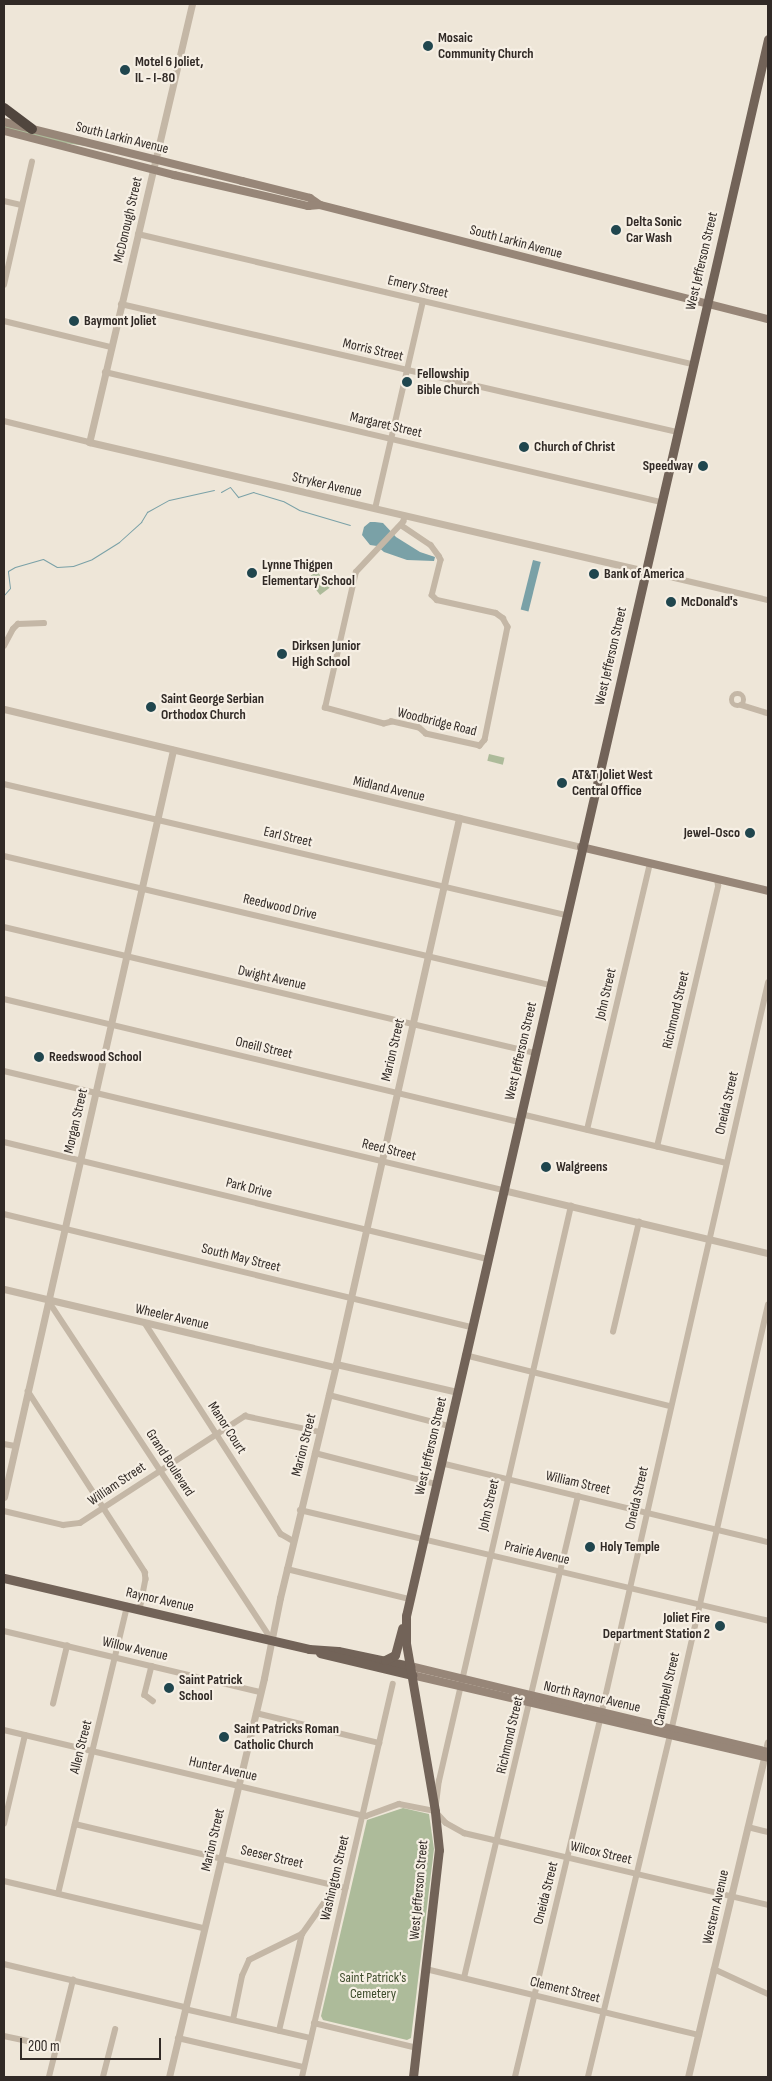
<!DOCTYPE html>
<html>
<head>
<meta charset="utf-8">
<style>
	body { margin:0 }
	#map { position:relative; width:772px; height:2081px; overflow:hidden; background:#eee6d8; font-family:"Sofia Sans Condensed",sans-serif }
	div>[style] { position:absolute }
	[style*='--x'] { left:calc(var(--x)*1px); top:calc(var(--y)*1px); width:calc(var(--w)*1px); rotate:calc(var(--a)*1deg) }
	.green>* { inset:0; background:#adbb9a; transform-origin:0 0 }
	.water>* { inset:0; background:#7aa1a7; transform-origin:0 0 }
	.stream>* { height:1px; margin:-0.5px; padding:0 0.5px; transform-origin:0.5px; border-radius:0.5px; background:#7aa1a7 }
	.minor>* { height:5.5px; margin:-2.75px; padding:0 2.75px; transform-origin:2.75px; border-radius:2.75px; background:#c4b7a6 }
	.minor>.ring { margin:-2.75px; padding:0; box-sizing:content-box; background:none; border:5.5px solid #c4b7a6; border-radius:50% }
	.tertiary>* { height:7px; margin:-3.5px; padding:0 3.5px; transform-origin:3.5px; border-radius:3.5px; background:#c4b7a6 }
	.secondary>* { height:8px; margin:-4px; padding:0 4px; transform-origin:4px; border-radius:4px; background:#978678 }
	.primary>* { height:9px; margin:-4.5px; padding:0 4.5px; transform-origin:4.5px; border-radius:4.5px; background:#726358 }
	.motorway>* { height:10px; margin:-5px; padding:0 5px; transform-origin:5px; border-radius:5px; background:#51463e }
	.dots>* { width:14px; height:14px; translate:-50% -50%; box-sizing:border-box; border:2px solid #f6efe4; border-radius:50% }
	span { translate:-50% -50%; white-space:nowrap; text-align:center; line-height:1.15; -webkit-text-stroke:4.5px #f6efe4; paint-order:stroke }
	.poi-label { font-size:14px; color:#312a26; font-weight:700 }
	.left { translate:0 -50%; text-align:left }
	.right { translate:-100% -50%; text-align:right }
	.street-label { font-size:14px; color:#312a26 }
	.park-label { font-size:14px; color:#3e4c2c }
	.frame { position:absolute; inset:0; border:5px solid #312a26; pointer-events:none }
	.scale { position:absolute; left:20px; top:2038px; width:141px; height:22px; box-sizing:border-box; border:2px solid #312a26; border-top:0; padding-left:6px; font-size:15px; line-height:18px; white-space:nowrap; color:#312a26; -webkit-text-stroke:4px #f6efe4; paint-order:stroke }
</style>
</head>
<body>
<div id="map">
	<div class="green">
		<i style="clip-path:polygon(4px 125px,87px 146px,56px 142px,4px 128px)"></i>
		<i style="left:317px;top:571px;width:21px;height:12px;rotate:53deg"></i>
		<i style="left:489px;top:754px;width:16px;height:7px;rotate:14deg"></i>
		<i style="clip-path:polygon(403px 1808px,429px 1814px,434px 1849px,411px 2038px,407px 2040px,323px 2020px,321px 2016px,367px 1820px)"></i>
	</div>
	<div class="water">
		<i style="clip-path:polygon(375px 522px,383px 523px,396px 537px,420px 552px,435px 557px,434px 561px,407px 560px,384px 552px,377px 546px,370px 545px,362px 535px,364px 527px,370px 522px)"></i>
		<i style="left:533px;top:560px;width:8px;height:51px;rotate:14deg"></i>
	</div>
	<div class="stream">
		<i style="--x:221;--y:492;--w:10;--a:-29"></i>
		<i style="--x:230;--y:487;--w:13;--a:51"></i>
		<i style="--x:238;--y:497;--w:16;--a:-18"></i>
		<i style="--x:253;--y:492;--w:31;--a:17"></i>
		<i style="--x:283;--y:501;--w:18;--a:29"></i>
		<i style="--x:299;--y:510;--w:53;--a:16.4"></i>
		<i style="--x:4;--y:595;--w:9;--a:-49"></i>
		<i style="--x:10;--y:588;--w:17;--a:-97"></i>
		<i style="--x:8;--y:571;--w:8;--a:-30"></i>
		<i style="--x:15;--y:567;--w:29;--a:-16"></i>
		<i style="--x:43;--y:559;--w:16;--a:30"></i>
		<i style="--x:57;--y:567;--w:16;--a:-4"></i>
		<i style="--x:73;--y:566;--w:20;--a:-20"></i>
		<i style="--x:92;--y:559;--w:32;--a:-32"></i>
		<i style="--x:119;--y:542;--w:30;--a:-42"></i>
		<i style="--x:141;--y:522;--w:12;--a:-59"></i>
		<i style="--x:147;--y:512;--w:25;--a:-29"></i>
		<i style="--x:169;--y:500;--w:46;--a:-12.5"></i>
	</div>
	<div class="minor">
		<i style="--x:4;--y:201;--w:18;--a:13"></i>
		<i style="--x:138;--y:234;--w:569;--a:13.21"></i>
		<i style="--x:4;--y:285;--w:126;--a:-77.2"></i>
		<i style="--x:121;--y:304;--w:571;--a:12.96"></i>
		<i style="--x:4;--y:321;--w:110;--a:13.7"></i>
		<i style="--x:105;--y:372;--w:571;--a:13.16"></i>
		<i style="--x:4;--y:421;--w:88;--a:13.9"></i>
		<i style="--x:375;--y:509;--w:213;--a:-77"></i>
		<i style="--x:401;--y:525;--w:36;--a:34"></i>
		<i style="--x:431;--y:545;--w:14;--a:54"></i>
		<i style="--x:439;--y:556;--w:4;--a:63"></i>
		<i style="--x:441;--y:560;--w:36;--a:104"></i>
		<i style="--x:432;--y:595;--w:7;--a:45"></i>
		<i style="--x:437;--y:600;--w:60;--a:12.4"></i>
		<i style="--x:496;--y:613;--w:9;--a:36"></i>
		<i style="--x:503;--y:618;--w:10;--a:61"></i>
		<i style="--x:508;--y:627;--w:115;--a:101.5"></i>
		<i style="--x:485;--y:740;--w:8;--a:130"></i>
		<i style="--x:480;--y:746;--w:55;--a:-167.5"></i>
		<i style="--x:426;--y:734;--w:9;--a:-139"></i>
		<i style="--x:419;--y:728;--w:28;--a:-167"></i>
		<i style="--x:392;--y:722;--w:8;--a:166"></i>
		<i style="--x:384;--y:724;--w:61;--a:-164.8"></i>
		<i style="--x:325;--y:708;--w:139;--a:-77.2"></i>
		<i style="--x:356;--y:572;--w:69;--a:-46.8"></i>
		<i style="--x:403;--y:522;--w:6;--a:-72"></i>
		<i style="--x:645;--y:571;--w:126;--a:13.3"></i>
		<i style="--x:4;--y:646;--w:19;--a:-62"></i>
		<i style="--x:13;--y:629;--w:7;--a:-45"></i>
		<i style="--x:18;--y:624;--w:26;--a:-2"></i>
		<i class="ring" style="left:732px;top:694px;width:6.5px;height:6.5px"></i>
		<i style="--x:741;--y:705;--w:28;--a:17"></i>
		<i style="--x:4;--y:784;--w:577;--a:13.12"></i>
		<i style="--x:4;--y:856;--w:561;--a:13.29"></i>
		<i style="--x:4;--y:927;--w:546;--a:13.35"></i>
		<i style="--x:4;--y:999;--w:529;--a:13.43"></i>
		<i style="--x:4;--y:1071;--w:513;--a:13.41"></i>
		<i style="--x:521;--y:1114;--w:211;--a:13.4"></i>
		<i style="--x:587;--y:1130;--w:274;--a:-76.7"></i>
		<i style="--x:4;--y:1142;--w:498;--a:13.6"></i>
		<i style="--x:657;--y:1147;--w:268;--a:-76.8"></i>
		<i style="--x:718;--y:886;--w:7;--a:-98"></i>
		<i style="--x:4;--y:1214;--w:481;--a:13.6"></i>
		<i style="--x:48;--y:1300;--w:407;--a:56.6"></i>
		<i style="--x:145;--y:1323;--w:251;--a:57.2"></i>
		<i style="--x:281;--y:1534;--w:14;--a:30"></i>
		<i style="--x:613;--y:1332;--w:113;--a:-76.7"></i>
		<i style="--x:465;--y:1355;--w:211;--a:14"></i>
		<i style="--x:28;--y:1391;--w:216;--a:57.1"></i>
		<i style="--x:145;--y:1572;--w:7;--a:82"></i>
		<i style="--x:146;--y:1579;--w:31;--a:101"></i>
		<i style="--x:329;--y:1395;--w:124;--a:14.5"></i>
		<i style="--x:4;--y:1444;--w:11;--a:10"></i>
		<i style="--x:315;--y:1453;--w:125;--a:14.4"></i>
		<i style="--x:441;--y:1463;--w:336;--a:13.6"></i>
		<i style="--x:300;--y:1510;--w:481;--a:13.3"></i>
		<i style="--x:4;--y:1511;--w:61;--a:13.3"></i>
		<i style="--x:63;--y:1525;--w:17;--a:-7"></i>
		<i style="--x:80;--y:1523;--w:197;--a:-33"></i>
		<i style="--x:245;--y:1416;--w:77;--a:12"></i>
		<i style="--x:287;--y:1569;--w:126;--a:13.8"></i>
		<i style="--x:4;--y:1631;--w:264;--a:13.4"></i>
		<i style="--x:152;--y:1666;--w:30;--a:104"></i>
		<i style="--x:145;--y:1695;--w:10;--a:37"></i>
		<i style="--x:53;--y:1704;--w:60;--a:-76.4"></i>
		<i style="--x:256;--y:1713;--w:127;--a:13.7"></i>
		<i style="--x:4;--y:1730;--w:372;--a:13.4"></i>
		<i style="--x:366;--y:1816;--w:35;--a:-20"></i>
		<i style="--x:399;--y:1804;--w:37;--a:11"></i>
		<i style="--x:436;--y:1804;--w:23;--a:-83"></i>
		<i style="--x:439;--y:1781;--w:590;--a:-77.07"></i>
		<i style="--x:435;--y:1811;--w:16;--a:47"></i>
		<i style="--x:446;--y:1823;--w:21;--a:29"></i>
		<i style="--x:464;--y:1833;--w:312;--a:13.3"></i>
		<i style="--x:4;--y:1824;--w:91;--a:-76.7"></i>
		<i style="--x:75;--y:1824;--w:278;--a:13.3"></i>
		<i style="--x:748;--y:1827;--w:21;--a:14"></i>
		<i style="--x:4;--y:1881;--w:204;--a:13.3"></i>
		<i style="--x:58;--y:1894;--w:296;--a:-76.5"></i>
		<i style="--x:4;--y:1964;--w:186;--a:13.4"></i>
		<i style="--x:426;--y:1969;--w:281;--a:13.6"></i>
		<i style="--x:714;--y:1969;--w:60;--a:24.8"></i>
		<i style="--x:464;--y:1978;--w:495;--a:-76.7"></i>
		<i style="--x:185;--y:2009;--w:129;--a:13"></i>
		<i style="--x:233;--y:2020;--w:45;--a:-78.4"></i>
		<i style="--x:242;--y:1976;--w:17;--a:-66"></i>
		<i style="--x:249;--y:1960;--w:59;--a:-26.1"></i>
		<i style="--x:302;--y:1934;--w:59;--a:-54.7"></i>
		<i style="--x:314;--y:2023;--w:106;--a:13.6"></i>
		<i style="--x:279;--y:2031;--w:100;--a:-76.7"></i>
		<i style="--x:4;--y:2036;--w:25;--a:12"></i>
		<i style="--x:178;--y:2038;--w:129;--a:13"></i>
		<i style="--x:49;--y:2077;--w:100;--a:-76.1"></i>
		<i style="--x:103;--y:2077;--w:49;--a:-75.7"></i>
		<i style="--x:302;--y:2077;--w:403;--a:-77"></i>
		<i style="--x:515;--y:2077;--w:367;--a:-76.6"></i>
		<i style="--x:600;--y:1720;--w:756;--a:-77.16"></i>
		<i style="--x:588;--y:2077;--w:351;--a:-76.5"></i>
		<i style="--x:670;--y:1736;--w:442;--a:-77.2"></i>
	</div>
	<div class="tertiary">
		<i style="--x:192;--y:4;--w:450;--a:103.2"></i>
		<i style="--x:89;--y:442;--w:571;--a:13.06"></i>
		<i style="--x:4;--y:709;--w:593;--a:13.45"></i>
		<i style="--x:503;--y:1190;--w:272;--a:13.4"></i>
		<i style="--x:4;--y:1289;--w:340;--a:13.3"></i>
		<i style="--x:336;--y:1364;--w:124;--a:13"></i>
		<i style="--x:4;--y:1497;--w:766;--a:-77.25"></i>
		<i style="--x:169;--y:2077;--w:410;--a:-76.6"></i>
		<i style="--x:264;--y:1678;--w:82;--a:-78.7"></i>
		<i style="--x:280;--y:1598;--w:241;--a:-76.5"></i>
		<i style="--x:336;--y:1364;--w:560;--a:-77.3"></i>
		<i style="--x:688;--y:2077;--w:344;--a:-76.6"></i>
	</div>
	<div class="secondary">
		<i style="--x:4;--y:122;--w:245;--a:13.9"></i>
		<i style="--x:242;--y:181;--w:70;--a:14"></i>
		<i style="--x:310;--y:198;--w:12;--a:35"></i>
		<i style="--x:320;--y:205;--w:462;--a:14.3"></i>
		<i style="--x:4;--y:131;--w:176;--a:14.5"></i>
		<i style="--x:174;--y:175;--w:138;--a:13"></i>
		<i style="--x:308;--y:206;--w:12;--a:-5"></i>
		<i style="--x:581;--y:847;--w:192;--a:13.2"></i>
		<i style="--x:410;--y:1666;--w:368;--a:13.5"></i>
		<i style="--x:412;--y:1675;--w:366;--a:13.1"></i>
	</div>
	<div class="primary">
		<i style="--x:4;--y:1578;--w:313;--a:13.1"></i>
		<i style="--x:309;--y:1649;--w:29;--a:4"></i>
		<i style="--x:338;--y:1651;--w:74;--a:11.8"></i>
		<i style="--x:320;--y:1653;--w:95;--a:13.4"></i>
		<i style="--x:385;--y:1660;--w:11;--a:-27"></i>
		<i style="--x:395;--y:1655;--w:28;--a:-75"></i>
		<i style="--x:413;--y:2077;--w:228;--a:-83.5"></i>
		<i style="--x:439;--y:1850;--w:39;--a:-96"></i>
		<i style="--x:435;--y:1811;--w:170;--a:-99.8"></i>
		<i style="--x:406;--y:1643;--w:27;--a:-90"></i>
		<i style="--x:406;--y:1616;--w:1618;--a:-77.07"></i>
	</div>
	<div class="motorway">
		<i style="--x:4;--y:108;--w:35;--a:37"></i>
	</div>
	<div class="dots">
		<i style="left:428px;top:46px;background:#20464e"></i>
		<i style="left:125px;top:70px;background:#20464e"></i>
		<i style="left:616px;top:230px;background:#20464e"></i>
		<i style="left:74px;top:321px;background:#20464e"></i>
		<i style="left:407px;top:382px;background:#20464e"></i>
		<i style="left:524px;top:447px;background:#20464e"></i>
		<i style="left:703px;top:466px;background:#20464e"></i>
		<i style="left:252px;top:573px;background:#20464e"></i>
		<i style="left:594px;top:574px;background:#20464e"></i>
		<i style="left:671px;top:602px;background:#20464e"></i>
		<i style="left:282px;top:654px;background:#20464e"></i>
		<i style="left:151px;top:707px;background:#20464e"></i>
		<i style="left:562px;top:783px;background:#20464e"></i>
		<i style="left:750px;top:833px;background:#20464e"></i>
		<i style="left:39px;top:1057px;background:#20464e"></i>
		<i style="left:546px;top:1167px;background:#20464e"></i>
		<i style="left:590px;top:1547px;background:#20464e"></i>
		<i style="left:720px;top:1626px;background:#20464e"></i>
		<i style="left:169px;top:1688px;background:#20464e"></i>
		<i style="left:224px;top:1737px;background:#20464e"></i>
	</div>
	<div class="poi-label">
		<span class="left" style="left:438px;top:46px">Mosaic<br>Community Church</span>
		<span class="left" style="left:135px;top:70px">Motel 6 Joliet,<br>IL - I-80</span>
		<span class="left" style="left:626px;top:230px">Delta Sonic<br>Car Wash</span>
		<span class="left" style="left:84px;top:321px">Baymont Joliet</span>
		<span class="left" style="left:417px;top:382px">Fellowship<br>Bible Church</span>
		<span class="left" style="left:534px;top:447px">Church of Christ</span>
		<span class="right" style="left:693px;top:466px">Speedway</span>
		<span class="left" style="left:262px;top:573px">Lynne Thigpen<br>Elementary School</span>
		<span class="left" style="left:604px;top:574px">Bank of America</span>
		<span class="left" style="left:681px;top:602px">McDonald's</span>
		<span class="left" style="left:292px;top:654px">Dirksen Junior<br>High School</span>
		<span class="left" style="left:161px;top:707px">Saint George Serbian<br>Orthodox Church</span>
		<span class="left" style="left:572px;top:783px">AT&amp;T Joliet West<br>Central Office</span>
		<span class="right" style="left:740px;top:833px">Jewel-Osco</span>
		<span class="left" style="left:49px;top:1057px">Reedswood School</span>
		<span class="left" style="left:556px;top:1167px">Walgreens</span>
		<span class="left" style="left:600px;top:1547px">Holy Temple</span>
		<span class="right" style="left:710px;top:1626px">Joliet Fire<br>Department Station 2</span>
		<span class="left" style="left:179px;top:1688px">Saint Patrick<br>School</span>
		<span class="left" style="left:234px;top:1737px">Saint Patricks Roman<br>Catholic Church</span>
	</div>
	<div class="street-label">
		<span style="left:122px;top:138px;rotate:14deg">South Larkin Avenue</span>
		<span style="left:128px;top:220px;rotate:-77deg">McDonough Street</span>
		<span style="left:516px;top:242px;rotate:15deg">South Larkin Avenue</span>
		<span style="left:702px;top:261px;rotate:-77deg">West Jefferson Street</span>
		<span style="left:418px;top:287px;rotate:13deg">Emery Street</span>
		<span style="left:373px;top:350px;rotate:13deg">Morris Street</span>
		<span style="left:386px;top:425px;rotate:13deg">Margaret Street</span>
		<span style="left:327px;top:485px;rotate:13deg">Stryker Avenue</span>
		<span style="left:611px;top:656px;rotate:-77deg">West Jefferson Street</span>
		<span style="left:437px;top:722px;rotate:14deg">Woodbridge Road</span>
		<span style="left:389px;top:789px;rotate:13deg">Midland Avenue</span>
		<span style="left:288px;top:837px;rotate:13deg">Earl Street</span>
		<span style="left:280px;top:907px;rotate:13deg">Reedwood Drive</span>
		<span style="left:272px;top:978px;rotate:13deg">Dwight Avenue</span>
		<span style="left:606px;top:994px;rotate:-77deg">John Street</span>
		<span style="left:676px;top:1010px;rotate:-77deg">Richmond Street</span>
		<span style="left:264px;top:1048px;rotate:13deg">Oneill Street</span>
		<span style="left:393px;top:1050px;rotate:-77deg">Marion Street</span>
		<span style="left:521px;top:1051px;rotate:-77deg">West Jefferson Street</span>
		<span style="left:727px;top:1103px;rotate:-77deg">Oneida Street</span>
		<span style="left:76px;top:1121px;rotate:-77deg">Morgan Street</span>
		<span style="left:389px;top:1150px;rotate:14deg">Reed Street</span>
		<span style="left:249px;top:1188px;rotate:14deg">Park Drive</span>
		<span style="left:241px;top:1258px;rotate:14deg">South May Street</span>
		<span style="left:172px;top:1317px;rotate:13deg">Wheeler Avenue</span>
		<span style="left:227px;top:1428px;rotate:57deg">Manor Court</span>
		<span style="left:304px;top:1445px;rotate:-76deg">Marion Street</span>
		<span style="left:431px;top:1446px;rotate:-77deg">West Jefferson Street</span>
		<span style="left:170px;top:1463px;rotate:57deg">Grand Boulevard</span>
		<span style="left:578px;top:1483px;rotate:13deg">William Street</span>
		<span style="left:117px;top:1484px;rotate:-34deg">William Street</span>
		<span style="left:637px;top:1498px;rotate:-77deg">Oneida Street</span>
		<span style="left:489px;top:1505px;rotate:-77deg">John Street</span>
		<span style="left:537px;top:1553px;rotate:13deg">Prairie Avenue</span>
		<span style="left:160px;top:1600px;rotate:13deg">Raynor Avenue</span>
		<span style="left:135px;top:1649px;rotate:13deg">Willow Avenue</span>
		<span style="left:667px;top:1689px;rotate:-77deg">Campbell Street</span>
		<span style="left:592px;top:1697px;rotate:13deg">North Raynor Avenue</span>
		<span style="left:510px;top:1735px;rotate:-77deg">Richmond Street</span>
		<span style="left:81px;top:1747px;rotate:-76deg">Allen Street</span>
		<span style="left:223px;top:1769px;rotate:13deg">Hunter Avenue</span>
		<span style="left:213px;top:1840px;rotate:-77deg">Marion Street</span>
		<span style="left:601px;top:1853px;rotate:13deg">Wilcox Street</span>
		<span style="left:272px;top:1857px;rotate:13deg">Seeser Street</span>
		<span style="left:335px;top:1878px;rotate:-77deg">Washington Street</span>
		<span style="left:419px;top:1890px;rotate:-85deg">West Jefferson Street</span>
		<span style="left:546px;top:1893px;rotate:-76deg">Oneida Street</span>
		<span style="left:716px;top:1907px;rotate:-77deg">Western Avenue</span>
		<span style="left:565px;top:1990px;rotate:14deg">Clement Street</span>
	</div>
	<div class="park-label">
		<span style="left:373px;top:1986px">Saint Patrick's<br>Cemetery</span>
	</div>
	<div class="frame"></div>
	<div class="scale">200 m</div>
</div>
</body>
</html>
